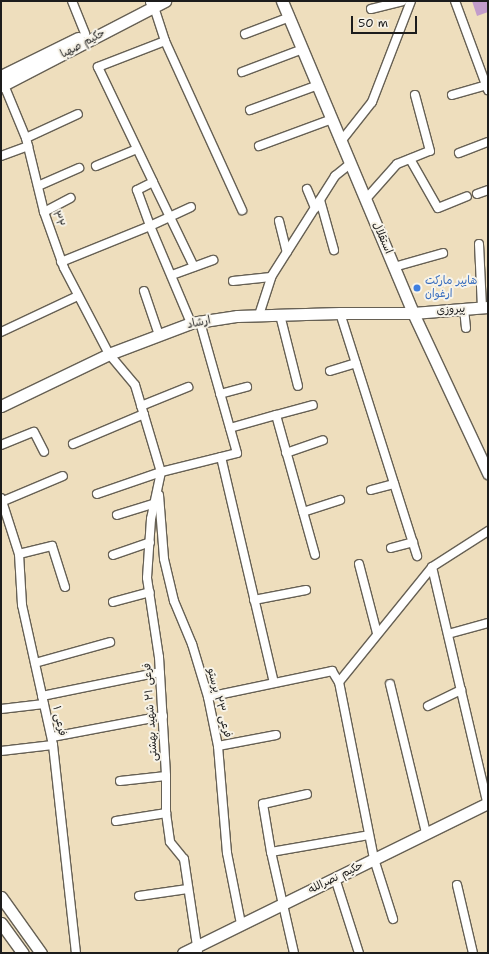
<!DOCTYPE html>
<html>
<head>
<meta charset="utf-8">
<style>
	body { margin:0 }
	#map { position:relative; width:489px; height:954px; overflow:hidden; background:#eedebd; font-family:"Shantell Sans","Playpen Sans Arabic",sans-serif }
	div>[style] { position:absolute }
	[style*='--x'] { left:calc(var(--x)*1px); top:calc(var(--y)*1px); width:calc(var(--w)*1px); rotate:calc(var(--a)*1deg) }
	.building>* { inset:0; background:#c29ccb }
	.roads { filter:drop-shadow(1px 0 #666054) drop-shadow(-1px 0 #666054) drop-shadow(0 1px #666054) drop-shadow(0 -1px #666054) }
	.street>* { height:8px; margin:-4px; padding:0 4px; transform-origin:4px; border-radius:4px; background:#fff }
	.secondary>* { height:11px; margin:-5.5px; padding:0 5.5px; transform-origin:5.5px; border-radius:5.5px; background:#fff }
	.dots>* { width:11px; height:11px; translate:-50% -50%; box-sizing:border-box; border:2px solid #f7f3e8; border-radius:50% }
	span { translate:-50% -50%; white-space:nowrap; text-align:center; line-height:1.15; -webkit-text-stroke:4px #f7f3e8; paint-order:stroke }
	.street-label { font-size:11px; color:#1c1c1c }
	.shop-label { font-size:11px; color:#366cbe }
	.left { translate:0 -50%; text-align:left }
	.frame { position:absolute; inset:0; border:2px solid #1c1c1c; pointer-events:none }
	.scale { position:absolute; left:351px; top:16px; width:66px; height:18px; box-sizing:border-box; border:2px solid #1c1c1c; border-top:0; padding-left:5px; font-size:12px; line-height:14px; white-space:nowrap; color:#1c1c1c; -webkit-text-stroke:3px #f7f3e8; paint-order:stroke }
</style>
</head>
<body>
<div id="map">
	<div class="building">
		<i style="clip-path:polygon(472px 1px,488px 1px,488px 12px,477px 16px)"></i>
	</div>
	<div class="roads">
		<div class="street">
			<i style="--x:72;--y:1;--w:35;--a:68"></i>
			<i style="--x:150;--y:1;--w:1;--a:90"></i>
			<i style="--x:455;--y:1;--w:95;--a:69.7"></i>
			<i style="--x:154;--y:7;--w:36;--a:72"></i>
			<i style="--x:165;--y:41;--w:186;--a:65.5"></i>
			<i style="--x:371;--y:9;--w:32;--a:-14"></i>
			<i style="--x:245;--y:34;--w:48;--a:-20.7"></i>
			<i style="--x:165;--y:41;--w:72;--a:158.8"></i>
			<i style="--x:98;--y:67;--w:127;--a:64.4"></i>
			<i style="--x:153;--y:182;--w:18;--a:153"></i>
			<i style="--x:137;--y:190;--w:38;--a:70"></i>
			<i style="--x:150;--y:226;--w:105;--a:67.1"></i>
			<i style="--x:242;--y:72;--w:65;--a:-20.7"></i>
			<i style="--x:4;--y:85;--w:57;--a:67.5"></i>
			<i style="--x:26;--y:138;--w:76;--a:76.3"></i>
			<i style="--x:44;--y:212;--w:59;--a:70.3"></i>
			<i style="--x:64;--y:268;--w:97;--a:62.4"></i>
			<i style="--x:109;--y:354;--w:40;--a:50"></i>
			<i style="--x:135;--y:385;--w:91;--a:73.4"></i>
			<i style="--x:161;--y:472;--w:48;--a:102"></i>
			<i style="--x:151;--y:519;--w:59;--a:93.9"></i>
			<i style="--x:147;--y:578;--w:80;--a:81.4"></i>
			<i style="--x:159;--y:657;--w:119;--a:86.6"></i>
			<i style="--x:166;--y:776;--w:37;--a:90"></i>
			<i style="--x:166;--y:813;--w:29;--a:82"></i>
			<i style="--x:170;--y:842;--w:22;--a:51"></i>
			<i style="--x:184;--y:859;--w:95;--a:81.5"></i>
			<i style="--x:452;--y:95;--w:35;--a:-16"></i>
			<i style="--x:250;--y:110;--w:72;--a:-20.2"></i>
			<i style="--x:26;--y:138;--w:57;--a:-24.8"></i>
			<i style="--x:342;--y:140;--w:48;--a:-51.7"></i>
			<i style="--x:372;--y:102;--w:108;--a:-68.9"></i>
			<i style="--x:259;--y:146;--w:78;--a:-20.3"></i>
			<i style="--x:459;--y:153;--w:31;--a:-21"></i>
			<i style="--x:1;--y:156;--w:29;--a:-20"></i>
			<i style="--x:410;--y:159;--w:56;--a:60.3"></i>
			<i style="--x:438;--y:208;--w:31;--a:-22"></i>
			<i style="--x:96;--y:166;--w:44;--a:-22.5"></i>
			<i style="--x:153;--y:182;--w:94;--a:64.2"></i>
			<i style="--x:38;--y:186;--w:45;--a:-23.7"></i>
			<i style="--x:307;--y:189;--w:21;--a:67"></i>
			<i style="--x:477;--y:194;--w:12;--a:-20"></i>
			<i style="--x:320;--y:200;--w:52;--a:74.4"></i>
			<i style="--x:365;--y:200;--w:48;--a:-48.4"></i>
			<i style="--x:397;--y:164;--w:35;--a:-22"></i>
			<i style="--x:430;--y:151;--w:58;--a:-105"></i>
			<i style="--x:44;--y:212;--w:30;--a:-28"></i>
			<i style="--x:279;--y:221;--w:32;--a:76"></i>
			<i style="--x:479;--y:244;--w:63;--a:87.3"></i>
			<i style="--x:61;--y:262;--w:96;--a:-22"></i>
			<i style="--x:150;--y:226;--w:45;--a:-24.9"></i>
			<i style="--x:394;--y:267;--w:51;--a:-15.9"></i>
			<i style="--x:172;--y:275;--w:44;--a:-20.1"></i>
			<i style="--x:233;--y:281;--w:38;--a:-6"></i>
			<i style="--x:144;--y:291;--w:46;--a:71.2"></i>
			<i style="--x:464;--y:309;--w:19;--a:84"></i>
			<i style="--x:340;--y:313;--w:255;--a:72.4"></i>
			<i style="--x:259;--y:315;--w:40;--a:-72"></i>
			<i style="--x:271;--y:277;--w:120;--a:-57.6"></i>
			<i style="--x:335;--y:176;--w:19;--a:-39"></i>
			<i style="--x:280;--y:315;--w:73;--a:75.8"></i>
			<i style="--x:1;--y:332;--w:85;--a:-25.1"></i>
			<i style="--x:330;--y:371;--w:27;--a:-17"></i>
			<i style="--x:220;--y:394;--w:28;--a:-15"></i>
			<i style="--x:141;--y:406;--w:51;--a:-22"></i>
			<i style="--x:276;--y:415;--w:38;--a:-15"></i>
			<i style="--x:230;--y:428;--w:48;--a:-15.8"></i>
			<i style="--x:276;--y:415;--w:145;--a:74.4"></i>
			<i style="--x:73;--y:444;--w:77;--a:-22.9"></i>
			<i style="--x:1;--y:445;--w:35;--a:-22"></i>
			<i style="--x:34;--y:432;--w:22;--a:63"></i>
			<i style="--x:286;--y:453;--w:39;--a:-19"></i>
			<i style="--x:221;--y:457;--w:232;--a:76.8"></i>
			<i style="--x:371;--y:490;--w:24;--a:-15"></i>
			<i style="--x:97;--y:494;--w:68;--a:-19"></i>
			<i style="--x:161;--y:472;--w:78;--a:-14"></i>
			<i style="--x:237;--y:453;--w:136;--a:-105.8"></i>
			<i style="--x:159;--y:495;--w:64;--a:85.5"></i>
			<i style="--x:164;--y:559;--w:43;--a:76.6"></i>
			<i style="--x:174;--y:601;--w:47;--a:67.3"></i>
			<i style="--x:192;--y:644;--w:55;--a:73.2"></i>
			<i style="--x:208;--y:697;--w:50;--a:78.5"></i>
			<i style="--x:218;--y:746;--w:107;--a:85.2"></i>
			<i style="--x:227;--y:853;--w:72;--a:78.8"></i>
			<i style="--x:1;--y:498;--w:59;--a:72.2"></i>
			<i style="--x:19;--y:554;--w:51;--a:86.6"></i>
			<i style="--x:22;--y:605;--w:143;--a:77.5"></i>
			<i style="--x:53;--y:745;--w:209;--a:83.7"></i>
			<i style="--x:1;--y:502;--w:67;--a:-22.8"></i>
			<i style="--x:303;--y:512;--w:39;--a:-18"></i>
			<i style="--x:117;--y:515;--w:44;--a:-17.2"></i>
			<i style="--x:391;--y:548;--w:23;--a:-15"></i>
			<i style="--x:19;--y:554;--w:34;--a:-14"></i>
			<i style="--x:52;--y:546;--w:43;--a:72.4"></i>
			<i style="--x:113;--y:555;--w:39;--a:-19"></i>
			<i style="--x:359;--y:564;--w:71;--a:75.4"></i>
			<i style="--x:432;--y:567;--w:244;--a:76.8"></i>
			<i style="--x:254;--y:600;--w:53;--a:-10.9"></i>
			<i style="--x:113;--y:602;--w:38;--a:-15"></i>
			<i style="--x:448;--y:634;--w:41;--a:-15.4"></i>
			<i style="--x:35;--y:663;--w:78;--a:-15.6"></i>
			<i style="--x:339;--y:682;--w:148;--a:-51"></i>
			<i style="--x:432;--y:567;--w:67;--a:-32.7"></i>
			<i style="--x:390;--y:684;--w:153;--a:76.4"></i>
			<i style="--x:42;--y:696;--w:120;--a:-11.5"></i>
			<i style="--x:208;--y:697;--w:127;--a:-11.8"></i>
			<i style="--x:332;--y:671;--w:13;--a:58"></i>
			<i style="--x:339;--y:682;--w:180;--a:78.8"></i>
			<i style="--x:374;--y:859;--w:63;--a:72.4"></i>
			<i style="--x:428;--y:706;--w:37;--a:-26"></i>
			<i style="--x:1;--y:709;--w:43;--a:-6.6"></i>
			<i style="--x:52;--y:737;--w:113;--a:-10.7"></i>
			<i style="--x:218;--y:746;--w:59;--a:-10.7"></i>
			<i style="--x:1;--y:751;--w:52;--a:-6.6"></i>
			<i style="--x:120;--y:781;--w:46;--a:-6.2"></i>
			<i style="--x:116;--y:821;--w:51;--a:-9.1"></i>
			<i style="--x:271;--y:852;--w:99;--a:-9.8"></i>
			<i style="--x:335;--y:878;--w:79;--a:72.3"></i>
			<i style="--x:457;--y:885;--w:70;--a:76.8"></i>
			<i style="--x:139;--y:896;--w:49;--a:-8.3"></i>
			<i style="--x:294;--y:953;--w:104;--a:-102.8"></i>
			<i style="--x:271;--y:852;--w:49;--a:-99.5"></i>
			<i style="--x:263;--y:804;--w:45;--a:-12.8"></i>
		</div>
		<div class="secondary">
			<i style="--x:282;--y:1;--w:338;--a:67.2"></i>
			<i style="--x:413;--y:313;--w:177;--a:64.9"></i>
			<i style="--x:1;--y:76;--w:86;--a:-26.3"></i>
			<i style="--x:1;--y:86;--w:185;--a:-27.4"></i>
			<i style="--x:1;--y:406;--w:120;--a:-25.7"></i>
			<i style="--x:109;--y:354;--w:88;--a:-20.7"></i>
			<i style="--x:191;--y:323;--w:47;--a:-8.7"></i>
			<i style="--x:237;--y:316;--w:103;--a:-1.7"></i>
			<i style="--x:340;--y:313;--w:73;--a:0"></i>
			<i style="--x:413;--y:313;--w:75;--a:-4.6"></i>
			<i style="--x:1;--y:897;--w:69;--a:54.5"></i>
			<i style="--x:1;--y:923;--w:37;--a:54"></i>
			<i style="--x:183;--y:953;--w:340;--a:-26.2"></i>
		</div>
	</div>
	<div class="dots">
		<i style="left:417px;top:288px;background:#3f7fe0"></i>
	</div>
	<div class="street-label">
		<span style="left:83px;top:44px;rotate:-28deg">حکیم صهبا</span>
		<span style="left:58px;top:219px;rotate:71deg">۳۲</span>
		<span style="left:382px;top:238px;rotate:66deg">استقلال</span>
		<span style="left:451px;top:310px;rotate:-4deg">پیروزی</span>
		<span style="left:199px;top:323px;rotate:-12deg">ارشاد</span>
		<span style="left:219px;top:703px;rotate:76deg">فرعی ۲۳ پرستو</span>
		<span style="left:151px;top:712px;rotate:-94deg">فرعی ۲۱ شهید بهشتی</span>
		<span style="left:59px;top:721px;rotate:78deg">فرعی ۱</span>
		<span style="left:336px;top:878px;rotate:-26deg">حکیم نصرالله</span>
	</div>
	<div class="shop-label">
		<span class="left" style="left:425px;top:288px">هایپر مارکت<br>ارغوان</span>
	</div>
	<div class="frame"></div>
	<div class="scale">50 m</div>
</div>
</body>
</html>
